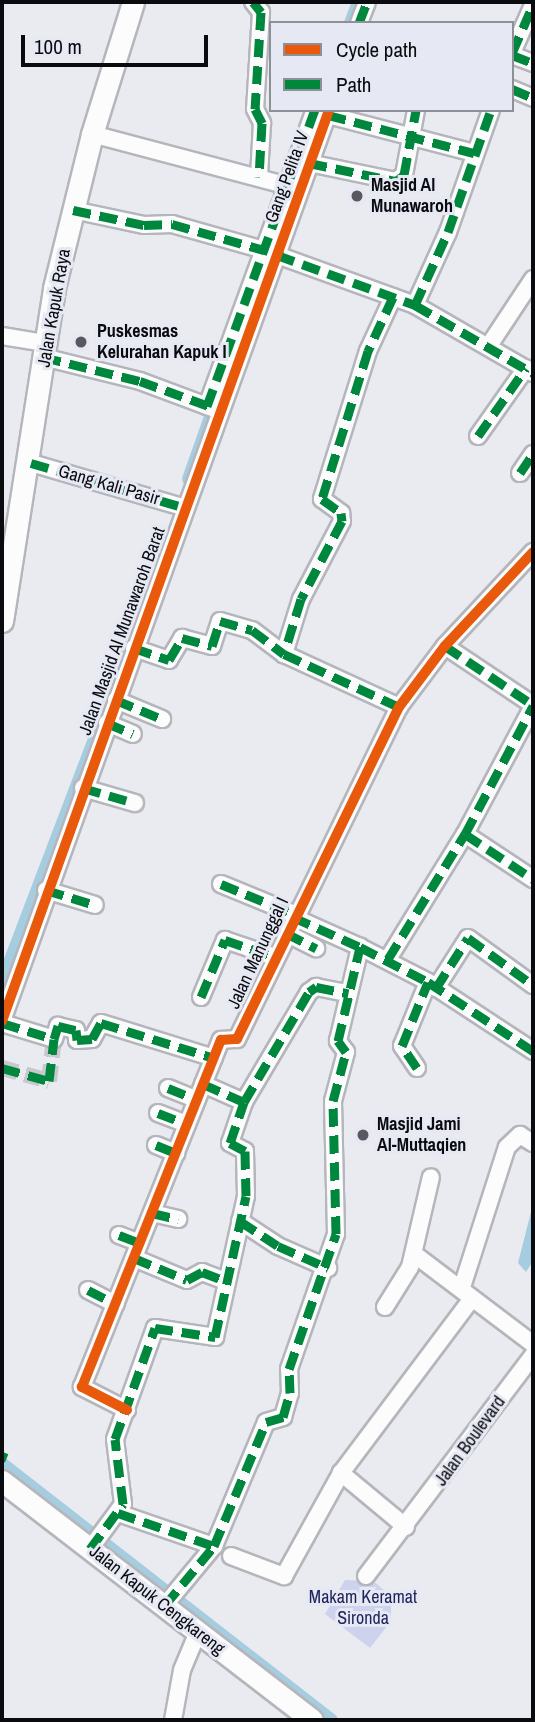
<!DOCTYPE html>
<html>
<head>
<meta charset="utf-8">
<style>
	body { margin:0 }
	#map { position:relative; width:535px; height:1722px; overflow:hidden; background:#eaebf0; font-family:"Archivo Narrow",sans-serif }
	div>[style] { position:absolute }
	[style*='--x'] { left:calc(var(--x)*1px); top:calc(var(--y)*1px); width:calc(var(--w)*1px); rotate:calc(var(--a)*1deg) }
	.green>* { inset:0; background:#cdd3ed }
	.water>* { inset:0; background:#a5ccdf }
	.canal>* { height:12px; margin:-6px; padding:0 6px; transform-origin:6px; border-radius:6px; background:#a5ccdf }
	.street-tunnel>* { height:16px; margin-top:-8px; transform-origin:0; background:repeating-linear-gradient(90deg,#c8c9ce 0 16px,transparent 0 24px) }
	.roads { filter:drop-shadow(2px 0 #b5b6bb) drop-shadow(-2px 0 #b5b6bb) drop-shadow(0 2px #b5b6bb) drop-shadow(0 -2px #b5b6bb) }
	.street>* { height:16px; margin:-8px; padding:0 8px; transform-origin:8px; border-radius:8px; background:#fcfcfd }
	.secondary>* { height:21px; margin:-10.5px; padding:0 10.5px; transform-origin:10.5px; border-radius:10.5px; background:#fcfcfd }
	.quiet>* { height:9px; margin-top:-4.5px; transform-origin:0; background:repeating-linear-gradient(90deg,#00873e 0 18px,transparent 0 27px) }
	.cycleway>* { height:10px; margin:-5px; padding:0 5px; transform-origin:5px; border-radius:5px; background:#e8590c }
	.dots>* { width:19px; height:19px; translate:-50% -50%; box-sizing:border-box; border:4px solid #e6e9f4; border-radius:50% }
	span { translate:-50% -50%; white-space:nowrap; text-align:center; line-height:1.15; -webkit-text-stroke:6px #e6e9f4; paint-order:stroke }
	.street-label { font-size:18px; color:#0a0b0f }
	.poi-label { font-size:18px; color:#0a0b0f; font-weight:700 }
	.left { translate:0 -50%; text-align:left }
	.park-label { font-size:18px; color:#1e225a }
	.frame { position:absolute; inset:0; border:4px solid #0a0b0f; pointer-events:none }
	.legend { position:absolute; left:269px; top:21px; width:245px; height:91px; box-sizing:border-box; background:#e6e9f4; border:2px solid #8e9098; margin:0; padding:9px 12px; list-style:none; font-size:21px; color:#0a0b0f }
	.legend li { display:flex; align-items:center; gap:14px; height:35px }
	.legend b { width:35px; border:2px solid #8e9098 }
	.scale { position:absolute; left:21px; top:35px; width:187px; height:32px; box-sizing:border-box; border:4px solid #0a0b0f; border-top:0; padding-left:9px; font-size:21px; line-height:24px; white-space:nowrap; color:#0a0b0f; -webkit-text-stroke:5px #e6e9f4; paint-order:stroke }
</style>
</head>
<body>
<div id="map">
	<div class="green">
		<i style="clip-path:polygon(345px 1580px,373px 1581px,391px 1596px,391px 1621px,370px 1648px,325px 1614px)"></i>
	</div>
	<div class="water">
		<i style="clip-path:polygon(533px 1204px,533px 1261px,526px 1272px,518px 1263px)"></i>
	</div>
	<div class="canal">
		<i style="--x:350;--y:23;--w:22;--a:-69"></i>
		<i style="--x:188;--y:479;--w:84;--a:-70.5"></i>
		<i style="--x:2;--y:981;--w:392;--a:-69.2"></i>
		<i style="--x:2;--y:1463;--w:418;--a:37.9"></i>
	</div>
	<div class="street-tunnel">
		<i style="--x:2;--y:1068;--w:49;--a:15.5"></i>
		<i style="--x:49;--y:1081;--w:42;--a:-83.2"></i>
	</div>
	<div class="roads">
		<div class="street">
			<i style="--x:253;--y:2;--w:13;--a:51"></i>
			<i style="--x:261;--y:12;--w:97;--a:93.5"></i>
			<i style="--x:255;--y:109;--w:16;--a:63"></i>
			<i style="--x:262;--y:123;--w:54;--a:93.2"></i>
			<i style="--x:359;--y:23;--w:22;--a:-69"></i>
			<i style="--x:512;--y:53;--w:52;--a:-66.4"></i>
			<i style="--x:512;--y:55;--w:22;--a:21"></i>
			<i style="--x:512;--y:89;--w:23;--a:23"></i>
			<i style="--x:328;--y:115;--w:151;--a:14.6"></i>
			<i style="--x:92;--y:134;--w:211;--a:14.8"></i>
			<i style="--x:309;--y:163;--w:89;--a:11.7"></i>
			<i style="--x:396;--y:181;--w:10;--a:-37"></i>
			<i style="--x:404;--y:175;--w:66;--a:-79.5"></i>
			<i style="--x:73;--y:210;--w:73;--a:11.9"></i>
			<i style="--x:144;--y:225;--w:28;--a:-2"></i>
			<i style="--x:172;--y:224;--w:96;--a:15.8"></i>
			<i style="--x:277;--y:255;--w:147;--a:19.9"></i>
			<i style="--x:415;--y:305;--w:136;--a:30"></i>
			<i style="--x:393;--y:297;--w:60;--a:114.8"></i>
			<i style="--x:368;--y:351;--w:155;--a:107.3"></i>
			<i style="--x:322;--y:499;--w:24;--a:36"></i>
			<i style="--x:341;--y:513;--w:8;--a:83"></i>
			<i style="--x:342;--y:521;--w:88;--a:117.7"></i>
			<i style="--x:301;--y:599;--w:58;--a:107.2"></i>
			<i style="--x:284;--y:654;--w:127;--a:24.7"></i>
			<i style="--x:415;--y:305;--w:80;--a:-65.7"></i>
			<i style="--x:448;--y:232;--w:129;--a:-70.6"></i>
			<i style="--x:2;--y:336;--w:44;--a:9.2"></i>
			<i style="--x:490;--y:344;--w:78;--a:-56.5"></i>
			<i style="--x:43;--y:357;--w:100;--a:13.9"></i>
			<i style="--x:140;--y:381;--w:80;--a:20.5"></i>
			<i style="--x:207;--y:406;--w:315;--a:-70"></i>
			<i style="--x:478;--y:436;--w:83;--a:-54.8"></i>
			<i style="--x:31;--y:463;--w:161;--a:16.2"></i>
			<i style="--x:520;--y:473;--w:23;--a:-56"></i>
			<i style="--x:445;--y:646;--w:106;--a:33.8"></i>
			<i style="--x:134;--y:648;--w:37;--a:19"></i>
			<i style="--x:169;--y:660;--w:26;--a:-59"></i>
			<i style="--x:182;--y:638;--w:31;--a:15"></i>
			<i style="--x:212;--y:646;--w:26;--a:-72"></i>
			<i style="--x:220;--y:621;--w:33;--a:16"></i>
			<i style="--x:252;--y:630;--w:40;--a:37"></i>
			<i style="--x:116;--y:700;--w:50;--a:22.4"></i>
			<i style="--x:107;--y:723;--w:28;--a:23"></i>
			<i style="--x:83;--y:788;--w:54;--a:16.1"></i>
			<i style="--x:465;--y:834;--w:82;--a:33.5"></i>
			<i style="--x:221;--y:884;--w:79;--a:22.3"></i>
			<i style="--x:46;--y:890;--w:51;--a:17"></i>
			<i style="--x:293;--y:917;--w:73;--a:24.1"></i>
			<i style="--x:286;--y:933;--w:34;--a:27"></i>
			<i style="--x:388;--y:959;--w:147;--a:-58.4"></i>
			<i style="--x:465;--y:834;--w:145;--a:-62"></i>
			<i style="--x:436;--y:988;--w:59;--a:-57.4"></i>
			<i style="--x:468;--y:938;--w:80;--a:35.9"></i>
			<i style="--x:201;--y:997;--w:62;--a:-67.2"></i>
			<i style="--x:225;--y:940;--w:53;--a:18.8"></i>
			<i style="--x:2;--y:1021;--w:968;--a:-70.25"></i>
			<i style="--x:2;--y:1023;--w:54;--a:17.1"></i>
			<i style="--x:54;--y:1039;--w:14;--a:-73"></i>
			<i style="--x:58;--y:1026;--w:18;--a:13"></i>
			<i style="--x:76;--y:1030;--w:10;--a:84"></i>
			<i style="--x:77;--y:1040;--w:15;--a:-4"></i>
			<i style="--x:92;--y:1039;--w:18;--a:-61"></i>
			<i style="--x:101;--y:1023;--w:118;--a:17.2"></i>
			<i style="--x:417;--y:1068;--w:27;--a:-124"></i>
			<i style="--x:402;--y:1046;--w:69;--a:-67.9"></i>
			<i style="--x:203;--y:1084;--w:45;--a:23.7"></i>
			<i style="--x:168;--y:1088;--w:31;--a:22"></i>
			<i style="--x:158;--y:1113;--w:31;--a:21"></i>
			<i style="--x:156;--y:1145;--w:22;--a:22"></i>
			<i style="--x:152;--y:1213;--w:27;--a:13"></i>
			<i style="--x:240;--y:1221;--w:45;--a:33.3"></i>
			<i style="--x:278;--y:1246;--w:55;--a:23.7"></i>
			<i style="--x:119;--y:1235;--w:22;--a:21"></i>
			<i style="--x:414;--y:1254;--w:149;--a:37.1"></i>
			<i style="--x:134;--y:1258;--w:57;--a:22.5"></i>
			<i style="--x:187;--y:1280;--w:17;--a:-28"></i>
			<i style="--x:202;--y:1272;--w:26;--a:21"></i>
			<i style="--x:462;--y:1287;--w:147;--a:-72.2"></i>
			<i style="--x:507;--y:1147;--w:18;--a:-43"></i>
			<i style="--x:520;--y:1135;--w:15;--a:32"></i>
			<i style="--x:88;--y:1290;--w:31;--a:27"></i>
			<i style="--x:385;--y:1307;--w:47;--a:-58"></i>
			<i style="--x:410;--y:1267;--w:92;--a:-76.9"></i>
			<i style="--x:127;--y:1410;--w:51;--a:-152.9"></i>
			<i style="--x:82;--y:1387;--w:374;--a:-68.2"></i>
			<i style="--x:221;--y:1040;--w:16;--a:-4"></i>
			<i style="--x:237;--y:1039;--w:369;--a:-64"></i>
			<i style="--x:399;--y:707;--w:76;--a:-53"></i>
			<i style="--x:445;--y:646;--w:129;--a:-46.9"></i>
			<i style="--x:118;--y:1513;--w:102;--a:19"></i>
			<i style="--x:214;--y:1546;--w:134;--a:-67.2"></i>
			<i style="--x:266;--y:1422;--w:18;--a:-16"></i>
			<i style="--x:283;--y:1417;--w:25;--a:-74"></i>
			<i style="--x:290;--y:1393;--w:24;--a:-92"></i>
			<i style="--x:289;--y:1369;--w:143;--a:-70.8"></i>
			<i style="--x:336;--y:1234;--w:133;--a:-91.3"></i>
			<i style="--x:333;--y:1101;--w:51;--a:-75.1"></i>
			<i style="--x:346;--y:1052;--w:14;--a:-126"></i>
			<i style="--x:338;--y:1041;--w:97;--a:-76.8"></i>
			<i style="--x:360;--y:947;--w:76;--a:27.2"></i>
			<i style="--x:428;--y:982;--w:126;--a:33.3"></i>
			<i style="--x:406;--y:1527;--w:85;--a:-140.3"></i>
			<i style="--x:341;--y:1473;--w:215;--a:-53.1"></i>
			<i style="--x:90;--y:1549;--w:56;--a:-53.7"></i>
			<i style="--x:123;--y:1504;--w:65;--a:-97"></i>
			<i style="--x:115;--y:1439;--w:118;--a:-70.2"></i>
			<i style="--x:155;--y:1328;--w:61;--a:8.5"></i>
			<i style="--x:215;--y:1337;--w:144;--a:-77.6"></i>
			<i style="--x:246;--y:1196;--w:45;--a:-91.3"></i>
			<i style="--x:245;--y:1151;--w:17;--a:-152"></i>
			<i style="--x:230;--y:1143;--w:43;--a:-71.1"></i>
			<i style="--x:244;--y:1102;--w:128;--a:-59.4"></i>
			<i style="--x:309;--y:992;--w:9;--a:-36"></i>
			<i style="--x:316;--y:987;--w:33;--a:11"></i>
			<i style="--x:231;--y:1556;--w:57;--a:20.7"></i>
			<i style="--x:284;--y:1576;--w:118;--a:-61"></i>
			<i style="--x:366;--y:1576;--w:277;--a:-52.9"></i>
			<i style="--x:165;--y:1605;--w:77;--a:-50.3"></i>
			<i style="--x:173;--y:1720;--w:51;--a:-79.8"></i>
			<i style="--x:182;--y:1670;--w:41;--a:-67.2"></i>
		</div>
		<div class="secondary">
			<i style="--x:2;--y:621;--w:337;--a:-81.1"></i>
			<i style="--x:54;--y:288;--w:159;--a:-76.1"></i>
			<i style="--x:92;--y:134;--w:138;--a:-72.7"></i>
			<i style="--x:2;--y:1481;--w:391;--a:37.6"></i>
		</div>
	</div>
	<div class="quiet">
		<i style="--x:253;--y:2;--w:13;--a:51"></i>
		<i style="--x:261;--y:12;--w:97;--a:93.5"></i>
		<i style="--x:255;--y:109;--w:16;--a:63"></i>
		<i style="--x:262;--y:123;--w:54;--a:93.2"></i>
		<i style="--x:359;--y:23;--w:22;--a:-69"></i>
		<i style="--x:512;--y:53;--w:52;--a:-66.4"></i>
		<i style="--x:512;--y:55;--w:22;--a:21"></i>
		<i style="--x:512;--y:89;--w:23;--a:23"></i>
		<i style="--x:328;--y:115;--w:151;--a:14.6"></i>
		<i style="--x:309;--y:163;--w:89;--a:11.7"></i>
		<i style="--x:396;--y:181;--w:10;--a:-37"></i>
		<i style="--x:404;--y:175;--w:66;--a:-79.5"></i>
		<i style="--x:73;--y:210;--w:73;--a:11.9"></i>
		<i style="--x:144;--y:225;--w:28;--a:-2"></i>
		<i style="--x:172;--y:224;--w:96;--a:15.8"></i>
		<i style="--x:280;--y:249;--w:7;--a:117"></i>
		<i style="--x:277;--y:255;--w:147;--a:19.9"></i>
		<i style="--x:415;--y:305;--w:136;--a:30"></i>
		<i style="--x:393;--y:297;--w:60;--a:114.8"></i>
		<i style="--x:368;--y:351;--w:155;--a:107.3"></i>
		<i style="--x:322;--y:499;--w:24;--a:36"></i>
		<i style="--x:341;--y:513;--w:8;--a:83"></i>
		<i style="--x:342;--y:521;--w:88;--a:117.7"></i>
		<i style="--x:301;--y:599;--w:58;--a:107.2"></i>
		<i style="--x:284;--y:654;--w:127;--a:24.7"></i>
		<i style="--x:415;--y:305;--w:80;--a:-65.7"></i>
		<i style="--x:448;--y:232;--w:129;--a:-70.6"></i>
		<i style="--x:43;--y:357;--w:100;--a:13.9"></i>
		<i style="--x:140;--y:381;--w:79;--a:20"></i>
		<i style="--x:207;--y:406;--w:315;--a:-70"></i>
		<i style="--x:478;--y:436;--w:83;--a:-54.8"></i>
		<i style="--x:31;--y:463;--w:161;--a:16.2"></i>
		<i style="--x:520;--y:473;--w:23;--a:-56"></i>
		<i style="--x:445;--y:646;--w:106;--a:33.8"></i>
		<i style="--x:134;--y:648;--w:37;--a:19"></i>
		<i style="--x:169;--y:660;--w:26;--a:-59"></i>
		<i style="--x:182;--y:638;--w:31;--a:15"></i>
		<i style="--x:212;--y:646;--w:26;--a:-72"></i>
		<i style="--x:220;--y:621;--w:33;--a:16"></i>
		<i style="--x:252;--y:630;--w:40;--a:37"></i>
		<i style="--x:116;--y:700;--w:50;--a:22.4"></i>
		<i style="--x:107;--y:723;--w:28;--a:23"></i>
		<i style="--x:83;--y:788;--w:54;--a:16.1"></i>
		<i style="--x:465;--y:834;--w:82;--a:33.5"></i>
		<i style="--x:221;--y:884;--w:79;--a:22.3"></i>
		<i style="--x:46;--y:890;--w:51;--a:17"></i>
		<i style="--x:293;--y:917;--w:73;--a:24.1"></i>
		<i style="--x:286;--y:933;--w:34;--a:27"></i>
		<i style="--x:388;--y:959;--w:147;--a:-58.4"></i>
		<i style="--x:465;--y:834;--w:145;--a:-62"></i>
		<i style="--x:436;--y:988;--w:59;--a:-57.4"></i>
		<i style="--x:468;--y:938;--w:80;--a:35.9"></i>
		<i style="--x:201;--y:997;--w:62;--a:-67.2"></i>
		<i style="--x:225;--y:940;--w:53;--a:18.8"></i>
		<i style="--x:2;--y:1023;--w:54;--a:17.1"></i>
		<i style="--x:54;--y:1039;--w:14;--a:-73"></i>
		<i style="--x:58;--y:1026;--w:18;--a:13"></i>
		<i style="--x:76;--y:1030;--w:10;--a:84"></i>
		<i style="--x:77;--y:1040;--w:15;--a:-4"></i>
		<i style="--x:92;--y:1039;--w:18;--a:-61"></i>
		<i style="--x:101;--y:1023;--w:118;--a:17.2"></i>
		<i style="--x:2;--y:1068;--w:49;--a:15.5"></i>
		<i style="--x:49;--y:1081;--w:42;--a:-83.2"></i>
		<i style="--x:417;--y:1068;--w:27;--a:-124"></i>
		<i style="--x:402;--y:1046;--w:69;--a:-67.9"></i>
		<i style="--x:203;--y:1084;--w:45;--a:23.7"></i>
		<i style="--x:168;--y:1088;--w:31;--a:22"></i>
		<i style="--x:158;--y:1113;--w:31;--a:21"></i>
		<i style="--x:156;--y:1145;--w:22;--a:22"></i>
		<i style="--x:152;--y:1213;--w:27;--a:13"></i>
		<i style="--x:240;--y:1221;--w:45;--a:33.3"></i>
		<i style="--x:278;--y:1246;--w:55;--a:23.7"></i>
		<i style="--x:119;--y:1235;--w:22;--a:21"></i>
		<i style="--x:134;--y:1258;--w:57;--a:22.5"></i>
		<i style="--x:187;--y:1280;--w:17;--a:-28"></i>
		<i style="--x:202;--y:1272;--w:26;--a:21"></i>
		<i style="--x:88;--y:1290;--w:31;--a:27"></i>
		<i style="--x:2;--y:1456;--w:5;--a:22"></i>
		<i style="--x:118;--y:1513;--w:102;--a:19"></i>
		<i style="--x:214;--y:1546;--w:134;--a:-67.2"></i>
		<i style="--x:266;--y:1422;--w:18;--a:-16"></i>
		<i style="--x:283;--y:1417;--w:25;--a:-74"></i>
		<i style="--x:290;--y:1393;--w:24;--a:-92"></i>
		<i style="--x:289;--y:1369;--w:143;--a:-70.8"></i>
		<i style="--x:336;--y:1234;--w:133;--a:-91.3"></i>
		<i style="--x:333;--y:1101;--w:51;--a:-75.1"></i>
		<i style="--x:346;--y:1052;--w:14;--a:-126"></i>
		<i style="--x:338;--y:1041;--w:97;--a:-76.8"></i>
		<i style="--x:360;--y:947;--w:76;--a:27.2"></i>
		<i style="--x:428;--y:982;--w:126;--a:33.3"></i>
		<i style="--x:90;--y:1549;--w:56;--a:-53.7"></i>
		<i style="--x:123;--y:1504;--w:65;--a:-97"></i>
		<i style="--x:115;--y:1439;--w:118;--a:-70.2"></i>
		<i style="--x:155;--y:1328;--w:61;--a:8.5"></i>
		<i style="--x:215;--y:1337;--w:144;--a:-77.6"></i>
		<i style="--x:246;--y:1196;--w:45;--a:-91.3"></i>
		<i style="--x:245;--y:1151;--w:17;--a:-152"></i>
		<i style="--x:230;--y:1143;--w:43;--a:-71.1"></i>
		<i style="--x:244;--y:1102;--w:128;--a:-59.4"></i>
		<i style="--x:309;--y:992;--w:9;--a:-36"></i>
		<i style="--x:316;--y:987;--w:33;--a:11"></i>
		<i style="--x:165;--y:1605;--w:77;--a:-50.3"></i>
	</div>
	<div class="cycleway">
		<i style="--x:2;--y:1021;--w:968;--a:-70.25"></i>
		<i style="--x:127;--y:1410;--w:51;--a:-152.9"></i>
		<i style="--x:82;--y:1387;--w:374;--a:-68.2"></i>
		<i style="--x:221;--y:1040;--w:16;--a:-4"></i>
		<i style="--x:237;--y:1039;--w:369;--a:-64"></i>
		<i style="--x:399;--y:707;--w:76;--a:-53"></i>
		<i style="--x:445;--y:646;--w:129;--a:-46.9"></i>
	</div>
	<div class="dots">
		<i style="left:357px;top:196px;background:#58595e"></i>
		<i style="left:81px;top:342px;background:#58595e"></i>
		<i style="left:363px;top:1135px;background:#58595e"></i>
	</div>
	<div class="street-label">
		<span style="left:287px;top:177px;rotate:-70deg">Gang Pelita IV</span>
		<span style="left:54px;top:308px;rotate:-80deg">Jalan Kapuk Raya</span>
		<span style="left:109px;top:485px;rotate:16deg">Gang Kali Pasir</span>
		<span style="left:122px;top:631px;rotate:-70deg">Jalan Masjid Al Munawaroh Barat</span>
		<span style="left:258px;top:953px;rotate:-65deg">Jalan Manunggal I</span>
		<span style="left:470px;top:1441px;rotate:-54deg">Jalan Boulevard</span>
		<span style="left:157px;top:1600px;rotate:38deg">Jalan Kapuk Cengkareng</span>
	</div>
	<div class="poi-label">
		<span class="left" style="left:371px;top:196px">Masjid Al<br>Munawaroh</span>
		<span class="left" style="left:97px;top:342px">Puskesmas<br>Kelurahan Kapuk I</span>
		<span class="left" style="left:377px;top:1135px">Masjid Jami<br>Al-Muttaqien</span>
	</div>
	<div class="park-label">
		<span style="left:363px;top:1608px">Makam Keramat<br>Sironda</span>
	</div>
	<div class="frame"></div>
	<ul class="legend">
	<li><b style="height:9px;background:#e8590c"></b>Cycle path</li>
	<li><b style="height:9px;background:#00873e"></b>Path</li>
	</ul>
	<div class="scale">100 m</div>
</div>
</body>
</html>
